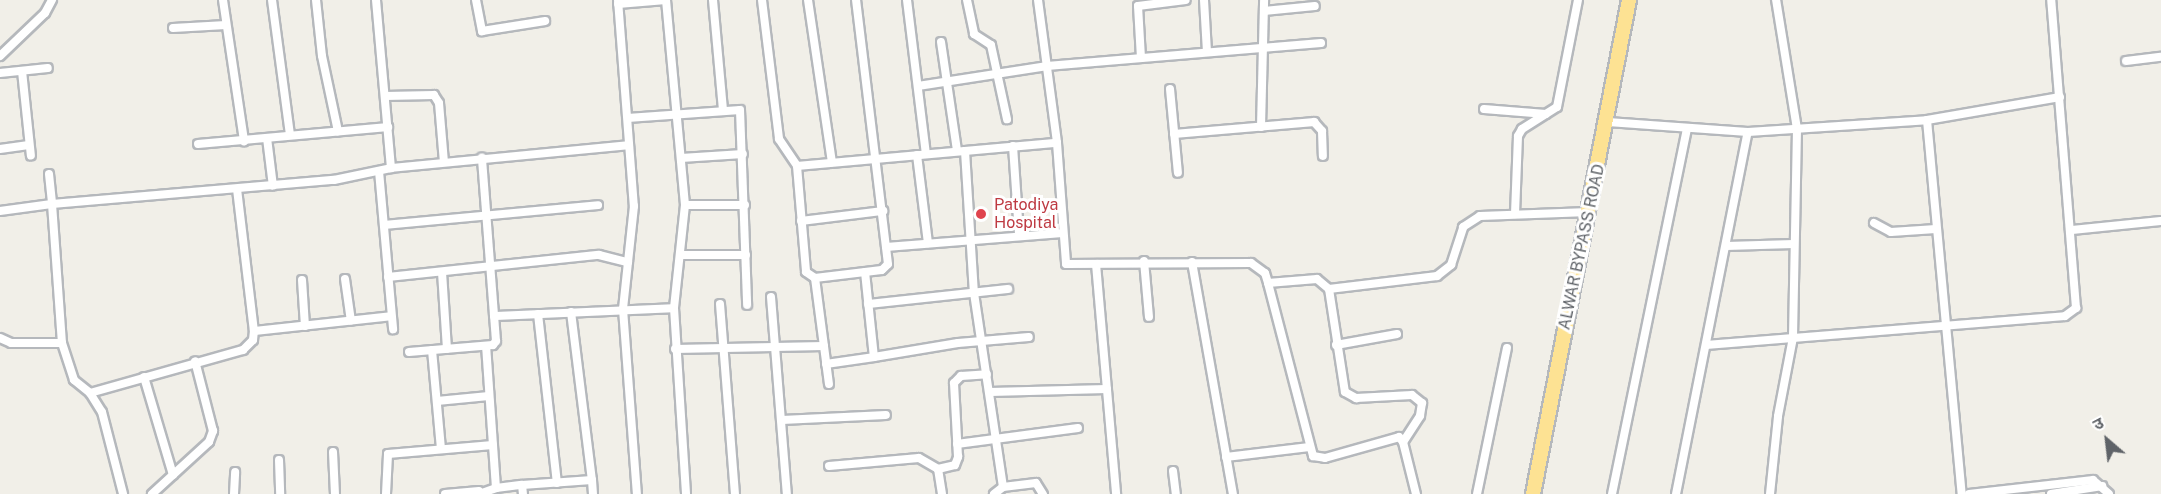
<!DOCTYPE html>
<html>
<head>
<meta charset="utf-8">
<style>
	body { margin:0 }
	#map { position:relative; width:2161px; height:494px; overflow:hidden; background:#f1efe8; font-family:"Public Sans","Noto Sans Devanagari",sans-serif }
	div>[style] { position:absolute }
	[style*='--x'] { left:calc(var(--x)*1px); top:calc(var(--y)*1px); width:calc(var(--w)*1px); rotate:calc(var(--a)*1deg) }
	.roads { filter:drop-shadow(2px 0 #b5b8bc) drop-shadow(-2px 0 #b5b8bc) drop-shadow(0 2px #b5b8bc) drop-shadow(0 -2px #b5b8bc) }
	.street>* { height:8px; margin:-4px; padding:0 4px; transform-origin:4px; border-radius:4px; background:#fff }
	.highway>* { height:14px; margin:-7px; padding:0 7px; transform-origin:7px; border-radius:7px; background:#fde293 }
	.dots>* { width:16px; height:16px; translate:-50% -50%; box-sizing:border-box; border:3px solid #fff; border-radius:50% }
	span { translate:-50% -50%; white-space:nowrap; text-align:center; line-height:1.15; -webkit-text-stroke:6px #fff; paint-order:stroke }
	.health-label { font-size:16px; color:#be3a42 }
	.left { translate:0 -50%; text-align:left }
	.street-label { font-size:16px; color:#5f6368 }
	.north { position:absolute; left:2077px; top:410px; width:60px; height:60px; -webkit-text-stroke:4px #fff; paint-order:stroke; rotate:332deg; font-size:16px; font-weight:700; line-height:24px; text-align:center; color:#5f6368 }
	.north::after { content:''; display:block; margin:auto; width:21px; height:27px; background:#5f6368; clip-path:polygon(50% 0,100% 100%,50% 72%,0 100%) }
</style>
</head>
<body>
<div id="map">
	<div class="roads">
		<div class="street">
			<i style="--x:223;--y:0;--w:143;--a:81.5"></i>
			<i style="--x:272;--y:0;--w:136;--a:82.4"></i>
			<i style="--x:316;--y:0;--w:56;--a:83.9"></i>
			<i style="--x:322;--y:56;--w:77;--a:78"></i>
			<i style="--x:376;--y:0;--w:169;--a:84.9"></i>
			<i style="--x:476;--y:0;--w:32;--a:79"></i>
			<i style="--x:482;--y:31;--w:64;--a:-9"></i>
			<i style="--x:618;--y:0;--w:207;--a:85.6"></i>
			<i style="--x:634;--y:206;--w:104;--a:96.1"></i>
			<i style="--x:623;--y:309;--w:186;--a:85.7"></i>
			<i style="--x:666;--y:0;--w:206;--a:84.7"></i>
			<i style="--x:685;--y:205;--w:104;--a:96.1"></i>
			<i style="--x:674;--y:308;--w:186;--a:86.3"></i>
			<i style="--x:713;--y:0;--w:110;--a:84.8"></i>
			<i style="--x:762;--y:0;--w:140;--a:83"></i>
			<i style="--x:779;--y:139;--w:32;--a:56"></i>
			<i style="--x:797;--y:166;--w:106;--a:85.1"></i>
			<i style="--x:806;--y:272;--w:11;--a:34"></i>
			<i style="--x:815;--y:278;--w:67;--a:-6.8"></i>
			<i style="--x:882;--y:270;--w:8;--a:-45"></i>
			<i style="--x:888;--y:264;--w:266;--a:-96.9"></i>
			<i style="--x:808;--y:0;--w:164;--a:81.6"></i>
			<i style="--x:907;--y:0;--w:155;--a:83"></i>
			<i style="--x:967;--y:0;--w:35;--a:78"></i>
			<i style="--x:974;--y:34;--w:20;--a:33"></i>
			<i style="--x:991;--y:45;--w:76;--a:77.8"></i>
			<i style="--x:1038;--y:0;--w:144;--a:82.4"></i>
			<i style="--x:1057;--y:143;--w:121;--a:85.7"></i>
			<i style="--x:1066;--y:264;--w:185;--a:-0.3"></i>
			<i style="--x:1251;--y:263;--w:17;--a:36"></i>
			<i style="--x:1265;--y:273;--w:10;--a:73"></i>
			<i style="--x:1268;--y:283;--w:49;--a:-4.7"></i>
			<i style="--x:1317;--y:279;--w:16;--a:40"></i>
			<i style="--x:1329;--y:289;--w:109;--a:-6.9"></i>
			<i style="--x:1437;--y:276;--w:18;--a:-38"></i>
			<i style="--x:1451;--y:265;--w:40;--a:-72"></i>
			<i style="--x:1463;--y:227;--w:20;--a:-33"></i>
			<i style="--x:1480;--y:216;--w:109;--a:-2.1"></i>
			<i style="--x:1204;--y:0;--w:52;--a:86.7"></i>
			<i style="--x:618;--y:4;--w:48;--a:-4.8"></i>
			<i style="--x:1264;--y:11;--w:51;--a:-5.6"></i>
			<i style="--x:173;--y:28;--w:53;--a:-3.2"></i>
			<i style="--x:941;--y:42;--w:110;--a:81.6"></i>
			<i style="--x:0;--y:56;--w:62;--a:-43.7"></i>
			<i style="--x:45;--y:13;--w:15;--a:-62"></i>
			<i style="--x:1141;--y:58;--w:52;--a:-93.3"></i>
			<i style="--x:1138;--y:6;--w:48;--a:-7.1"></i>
			<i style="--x:2126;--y:61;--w:35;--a:-7"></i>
			<i style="--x:22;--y:71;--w:85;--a:84"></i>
			<i style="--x:0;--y:73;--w:48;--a:-5.9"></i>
			<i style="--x:918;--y:86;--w:131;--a:-8.8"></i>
			<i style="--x:1047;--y:66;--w:275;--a:-4.8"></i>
			<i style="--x:1170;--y:89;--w:84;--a:84.6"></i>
			<i style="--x:385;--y:96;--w:49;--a:-1.2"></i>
			<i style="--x:434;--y:95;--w:9;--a:58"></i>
			<i style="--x:439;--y:103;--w:59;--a:85.2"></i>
			<i style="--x:1484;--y:109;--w:62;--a:4.6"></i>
			<i style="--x:628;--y:118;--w:112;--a:-4.1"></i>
			<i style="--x:740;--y:110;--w:195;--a:87.9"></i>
			<i style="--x:1927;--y:120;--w:376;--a:84.7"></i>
			<i style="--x:1608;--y:122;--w:140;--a:4.1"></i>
			<i style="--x:1748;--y:132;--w:179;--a:-3.8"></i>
			<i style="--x:1927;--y:120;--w:135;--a:-9.8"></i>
			<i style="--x:1261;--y:127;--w:127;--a:-88.6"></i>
			<i style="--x:1174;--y:134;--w:141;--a:-4.9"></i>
			<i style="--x:1314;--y:122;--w:12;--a:48"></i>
			<i style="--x:1322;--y:131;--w:25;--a:88"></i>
			<i style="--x:267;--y:138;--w:48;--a:82.9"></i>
			<i style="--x:198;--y:144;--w:191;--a:-5.1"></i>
			<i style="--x:1013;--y:146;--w:89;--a:86.1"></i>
			<i style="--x:0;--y:149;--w:29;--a:-8"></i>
			<i style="--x:965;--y:151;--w:142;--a:86.4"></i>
			<i style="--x:974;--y:293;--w:196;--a:81.5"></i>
			<i style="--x:917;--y:155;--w:89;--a:82.9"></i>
			<i style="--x:681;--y:158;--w:62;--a:-3.7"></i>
			<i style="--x:797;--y:166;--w:261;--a:-5.1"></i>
			<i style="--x:379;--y:171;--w:159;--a:84.9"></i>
			<i style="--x:49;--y:174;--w:30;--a:84"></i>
			<i style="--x:52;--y:204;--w:283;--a:-4.9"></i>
			<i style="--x:334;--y:180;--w:58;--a:-11.9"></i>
			<i style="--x:391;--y:168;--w:239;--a:-5.5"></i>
			<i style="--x:237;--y:189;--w:143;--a:83.2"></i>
			<i style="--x:685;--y:205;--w:60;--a:0"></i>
			<i style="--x:0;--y:211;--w:52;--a:-7.7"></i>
			<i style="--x:52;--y:204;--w:139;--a:85.9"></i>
			<i style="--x:62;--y:343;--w:39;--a:72"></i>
			<i style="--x:74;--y:380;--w:21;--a:39"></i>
			<i style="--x:90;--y:393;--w:22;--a:58"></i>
			<i style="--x:102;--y:412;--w:85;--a:75.6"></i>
			<i style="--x:1515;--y:214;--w:78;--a:-87.8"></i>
			<i style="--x:1518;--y:136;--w:8;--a:-60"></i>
			<i style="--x:1522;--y:129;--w:41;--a:-32.2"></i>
			<i style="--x:1557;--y:107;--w:109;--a:-78.9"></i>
			<i style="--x:801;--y:221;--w:83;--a:-7"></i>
			<i style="--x:1874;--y:223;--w:19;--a:28"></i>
			<i style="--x:1891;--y:232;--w:45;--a:-3.8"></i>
			<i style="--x:384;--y:225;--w:215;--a:-5.3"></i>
			<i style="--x:2072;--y:230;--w:89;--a:-5.8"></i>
			<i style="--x:1726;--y:246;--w:68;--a:-1.7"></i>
			<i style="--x:886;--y:247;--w:177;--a:-4.5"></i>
			<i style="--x:680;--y:255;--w:66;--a:0"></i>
			<i style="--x:1144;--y:261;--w:56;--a:84.9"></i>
			<i style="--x:1192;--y:262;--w:236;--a:80"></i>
			<i style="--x:1096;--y:264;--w:231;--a:85"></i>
			<i style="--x:442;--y:272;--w:77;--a:86.3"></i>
			<i style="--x:865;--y:272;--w:85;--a:84"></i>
			<i style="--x:874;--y:357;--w:85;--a:-9.5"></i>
			<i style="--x:958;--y:343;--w:71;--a:-4.8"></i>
			<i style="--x:388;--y:277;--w:212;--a:-6"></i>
			<i style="--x:599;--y:255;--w:30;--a:14"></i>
			<i style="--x:815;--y:278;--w:107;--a:82.5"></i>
			<i style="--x:345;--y:279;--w:42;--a:81.9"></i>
			<i style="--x:302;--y:280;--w:46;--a:86.3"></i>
			<i style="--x:1268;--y:283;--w:179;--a:75.4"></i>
			<i style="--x:1313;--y:456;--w:12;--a:9"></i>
			<i style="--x:1325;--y:458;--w:77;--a:-15.8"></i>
			<i style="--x:1399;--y:437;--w:6;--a:51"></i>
			<i style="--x:1403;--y:442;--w:54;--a:76"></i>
			<i style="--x:1329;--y:289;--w:104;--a:81.2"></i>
			<i style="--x:1345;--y:392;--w:13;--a:29"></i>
			<i style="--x:1356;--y:398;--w:56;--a:-3.1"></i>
			<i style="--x:1412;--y:395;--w:13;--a:39"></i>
			<i style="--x:1422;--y:403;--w:13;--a:99"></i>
			<i style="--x:1420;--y:416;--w:31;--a:123"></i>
			<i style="--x:771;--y:297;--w:198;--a:85.4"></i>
			<i style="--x:720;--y:304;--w:191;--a:85.5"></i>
			<i style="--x:868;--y:304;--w:141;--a:-6.1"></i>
			<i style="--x:571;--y:312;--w:169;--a:82.9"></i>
			<i style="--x:538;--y:314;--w:170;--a:83.6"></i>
			<i style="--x:494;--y:316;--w:180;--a:-2.5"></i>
			<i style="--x:0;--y:338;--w:12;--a:24"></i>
			<i style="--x:11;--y:343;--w:51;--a:0"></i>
			<i style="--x:1336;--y:345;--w:62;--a:-10.2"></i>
			<i style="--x:1706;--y:345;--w:360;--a:-4.6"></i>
			<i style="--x:2065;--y:316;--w:14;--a:-36"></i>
			<i style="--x:2076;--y:308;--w:309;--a:-94.6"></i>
			<i style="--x:675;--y:349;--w:149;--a:-1.2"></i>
			<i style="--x:432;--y:350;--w:99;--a:84.8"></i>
			<i style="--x:409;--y:352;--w:84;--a:-4.8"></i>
			<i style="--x:493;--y:345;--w:5;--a:-53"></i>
			<i style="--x:496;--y:341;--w:184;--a:-94.4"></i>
			<i style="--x:826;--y:364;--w:49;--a:-8.3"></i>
			<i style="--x:144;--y:377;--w:102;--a:73.5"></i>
			<i style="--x:990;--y:392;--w:117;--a:-1.5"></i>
			<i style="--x:90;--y:393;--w:159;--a:-15.7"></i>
			<i style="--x:243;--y:350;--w:14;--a:-45"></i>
			<i style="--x:253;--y:340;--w:9;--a:-84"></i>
			<i style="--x:254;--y:331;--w:138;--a:-6.2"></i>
			<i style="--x:437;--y:401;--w:52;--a:-5.5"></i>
			<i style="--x:782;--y:420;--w:104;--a:-2.8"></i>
			<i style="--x:957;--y:444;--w:122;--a:-7.5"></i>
			<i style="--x:333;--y:452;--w:42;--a:87.3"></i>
			<i style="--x:1226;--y:457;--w:84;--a:-6.9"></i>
			<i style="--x:279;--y:460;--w:34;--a:88"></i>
			<i style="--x:829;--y:466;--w:90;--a:-5.1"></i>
			<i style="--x:919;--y:458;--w:22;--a:30"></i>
			<i style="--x:1173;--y:471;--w:23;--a:83"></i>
			<i style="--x:522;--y:485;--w:70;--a:-4.1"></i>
			<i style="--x:592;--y:480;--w:14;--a:86"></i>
			<i style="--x:496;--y:488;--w:26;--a:-7"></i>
			<i style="--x:522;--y:485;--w:9;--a:84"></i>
			<i style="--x:152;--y:494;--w:77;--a:-42.4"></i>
			<i style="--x:209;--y:442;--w:12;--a:-70"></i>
			<i style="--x:213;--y:431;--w:72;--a:-104.4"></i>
			<i style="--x:234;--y:494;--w:22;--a:-87"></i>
			<i style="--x:386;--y:494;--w:40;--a:-87.1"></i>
			<i style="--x:388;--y:454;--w:105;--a:-4.9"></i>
			<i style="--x:445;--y:494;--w:34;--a:-5"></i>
			<i style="--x:479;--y:494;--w:18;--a:-19"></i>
			<i style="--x:496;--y:488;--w:142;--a:-94"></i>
			<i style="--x:942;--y:494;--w:25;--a:-99"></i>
			<i style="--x:938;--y:469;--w:17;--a:-13"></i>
			<i style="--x:955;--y:465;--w:9;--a:-69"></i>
			<i style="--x:958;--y:457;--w:74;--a:-93.1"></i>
			<i style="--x:954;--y:383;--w:10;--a:-45"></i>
			<i style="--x:961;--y:376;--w:26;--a:-4"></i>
			<i style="--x:994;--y:494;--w:11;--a:-38"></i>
			<i style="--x:1003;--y:487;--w:33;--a:-7"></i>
			<i style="--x:1036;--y:483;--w:13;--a:58"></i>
			<i style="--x:1477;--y:494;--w:149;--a:-78.4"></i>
			<i style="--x:1612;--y:494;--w:373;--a:-78.4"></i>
			<i style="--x:1676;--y:494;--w:369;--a:-78.8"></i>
			<i style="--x:1770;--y:494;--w:78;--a:-84.1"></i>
			<i style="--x:1778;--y:416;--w:80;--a:-79.2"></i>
			<i style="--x:1793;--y:337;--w:208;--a:-88.9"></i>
			<i style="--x:1797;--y:129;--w:131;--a:-99.2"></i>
			<i style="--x:1969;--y:494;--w:125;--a:-6.4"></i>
			<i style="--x:2093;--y:480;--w:21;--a:41"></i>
			<i style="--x:2051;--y:494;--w:52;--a:-8.9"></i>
		</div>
		<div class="highway">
			<i style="--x:1533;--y:494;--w:503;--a:-79"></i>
		</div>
	</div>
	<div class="dots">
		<i style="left:981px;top:214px;background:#e0444e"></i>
	</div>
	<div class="health-label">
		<span class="left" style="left:994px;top:214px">Patodiya<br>Hospital</span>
	</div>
	<div class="street-label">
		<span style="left:1582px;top:247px;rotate:-78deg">ALWAR BYPASS ROAD</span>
	</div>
	<div class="north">उ</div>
</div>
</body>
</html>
